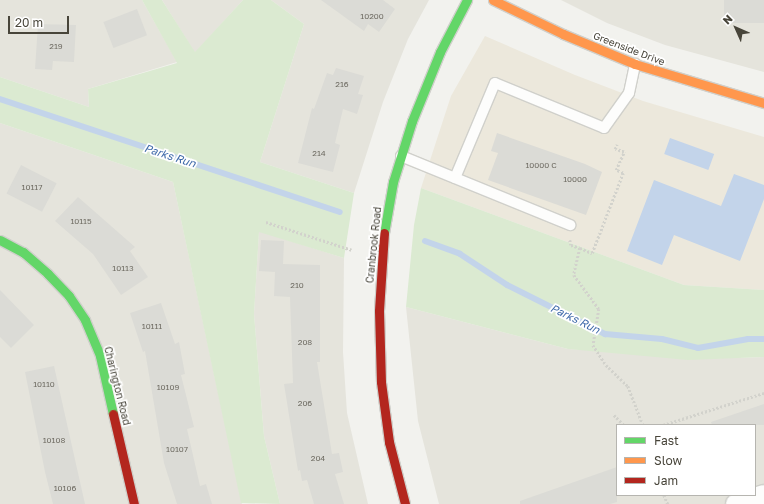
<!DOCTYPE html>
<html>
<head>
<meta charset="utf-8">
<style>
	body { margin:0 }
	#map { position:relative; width:764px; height:504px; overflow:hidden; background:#f2f2ee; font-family:"Golos Text",sans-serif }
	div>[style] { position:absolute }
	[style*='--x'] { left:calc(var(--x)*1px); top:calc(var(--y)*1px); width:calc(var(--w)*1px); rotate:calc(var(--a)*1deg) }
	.residential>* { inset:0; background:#e5e4dc }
	.commercial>* { inset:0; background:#ece8dc }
	.green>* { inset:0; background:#dbead1 }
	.water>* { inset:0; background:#c3d4ea; transform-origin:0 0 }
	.stream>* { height:6px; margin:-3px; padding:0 3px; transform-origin:3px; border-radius:3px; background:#c3d4ea }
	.building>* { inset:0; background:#dbdbd6; transform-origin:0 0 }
	.path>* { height:2.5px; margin-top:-1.25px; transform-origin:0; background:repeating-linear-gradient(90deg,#d2d2cc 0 2px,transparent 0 4px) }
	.roads { filter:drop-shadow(1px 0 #d0d0cb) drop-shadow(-1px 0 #d0d0cb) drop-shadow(0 1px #d0d0cb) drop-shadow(0 -1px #d0d0cb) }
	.lane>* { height:10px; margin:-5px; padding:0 5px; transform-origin:5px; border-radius:5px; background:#fdfdfc }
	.street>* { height:20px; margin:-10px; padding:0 10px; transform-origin:10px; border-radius:10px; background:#fdfdfc }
	.fast>* { height:9px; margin:-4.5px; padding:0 4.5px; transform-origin:4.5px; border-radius:4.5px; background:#63d668 }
	.slow>* { height:9px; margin:-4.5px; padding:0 4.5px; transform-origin:4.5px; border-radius:4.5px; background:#ff974d }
	.jam>* { height:9px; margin:-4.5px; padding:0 4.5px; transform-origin:4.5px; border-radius:4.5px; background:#b3261e }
	span { translate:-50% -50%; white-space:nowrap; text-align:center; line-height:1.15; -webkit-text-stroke:3.5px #fff; paint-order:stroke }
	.number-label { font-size:8px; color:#6e6b62 }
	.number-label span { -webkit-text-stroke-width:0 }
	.street-label { font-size:10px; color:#48453a }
	.water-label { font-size:11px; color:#3e69a9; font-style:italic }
	.legend { position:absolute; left:616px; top:424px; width:140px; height:72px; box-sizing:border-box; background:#fff; border:1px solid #b6b5b0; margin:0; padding:5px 7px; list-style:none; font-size:12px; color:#48453a }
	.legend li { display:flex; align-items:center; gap:8px; height:20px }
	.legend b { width:20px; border:1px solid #b6b5b0 }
	.north { position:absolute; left:716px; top:8px; width:40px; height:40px; -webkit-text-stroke:3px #fff; paint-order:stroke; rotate:315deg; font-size:11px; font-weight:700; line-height:16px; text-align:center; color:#48453a }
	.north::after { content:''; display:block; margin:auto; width:14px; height:18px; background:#48453a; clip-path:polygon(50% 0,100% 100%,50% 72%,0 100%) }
	.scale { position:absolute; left:8px; top:16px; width:61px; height:18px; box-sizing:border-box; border:2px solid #48453a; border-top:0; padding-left:5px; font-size:12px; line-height:14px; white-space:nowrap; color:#48453a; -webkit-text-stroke:3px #fff; paint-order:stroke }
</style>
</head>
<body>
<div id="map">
	<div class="residential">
		<i style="clip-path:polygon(0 0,142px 0,177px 62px,88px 89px,89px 107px,0 77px)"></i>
		<i style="clip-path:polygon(162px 0,243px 0,195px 53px)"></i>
		<i style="clip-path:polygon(271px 0,429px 0,408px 39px,383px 102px,354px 193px,260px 162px,304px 24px)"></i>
		<i style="clip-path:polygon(561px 0,764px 0,764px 72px,665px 45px,607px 23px)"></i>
		<i style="clip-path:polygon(0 123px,173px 182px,242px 504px,0 504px)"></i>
		<i style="clip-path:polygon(259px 231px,344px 258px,343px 352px,347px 413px,368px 504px,280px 504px,264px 436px,254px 314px)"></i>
		<i style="clip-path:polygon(evenodd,406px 307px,568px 349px,741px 358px,764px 357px,764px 504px,439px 504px,418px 421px,406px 307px,617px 425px,755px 425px,755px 495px,617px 495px,617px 425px)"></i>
	</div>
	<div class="commercial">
		<i style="clip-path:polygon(485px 36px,575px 75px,643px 101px,764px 137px,764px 290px,684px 285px,421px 188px,451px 96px)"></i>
	</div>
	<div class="green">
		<i style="clip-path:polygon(142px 0,162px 0,195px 52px,243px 0,271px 0,304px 24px,260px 162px,354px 193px,344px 258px,259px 232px,254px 314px,264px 436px,280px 504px,241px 503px,173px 182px,0 123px,0 77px,89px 107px,88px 89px,177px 63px)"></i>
		<i style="clip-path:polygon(421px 188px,684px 285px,764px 290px,764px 357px,688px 360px,568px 349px,406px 307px,414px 225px)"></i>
	</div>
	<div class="water">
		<i style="left:670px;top:138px;width:47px;height:17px;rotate:20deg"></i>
		<i style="clip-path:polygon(734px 174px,764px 185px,764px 199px,740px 261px,674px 235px,662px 265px,627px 251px,654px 180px,721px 206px)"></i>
	</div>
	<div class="stream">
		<i style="--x:0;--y:99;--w:358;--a:18.4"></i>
		<i style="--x:425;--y:241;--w:37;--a:20"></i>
		<i style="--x:460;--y:254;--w:56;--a:33.4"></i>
		<i style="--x:507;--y:285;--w:110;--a:26.6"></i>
		<i style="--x:605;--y:334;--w:57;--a:5"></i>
		<i style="--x:662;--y:339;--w:37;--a:14"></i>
		<i style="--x:698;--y:348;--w:51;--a:-10.2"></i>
		<i style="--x:748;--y:339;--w:16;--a:0"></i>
	</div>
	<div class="building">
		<i style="clip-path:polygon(321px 0,383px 0,395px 9px,379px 32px,368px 24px,364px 31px)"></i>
		<i style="left:724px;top:0;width:40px;height:23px"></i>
		<i style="left:137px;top:9px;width:28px;height:36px;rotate:69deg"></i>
		<i style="clip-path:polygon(38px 24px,76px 25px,74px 62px,53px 61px,52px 70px,35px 69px)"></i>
		<i style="clip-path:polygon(336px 68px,364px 76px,358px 94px,363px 95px,357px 114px,343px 109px,335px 143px,340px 145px,333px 172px,298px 163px,312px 108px,314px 109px,327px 73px,333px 75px)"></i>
		<i style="clip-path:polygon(497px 133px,585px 164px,602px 172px,586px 215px,488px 180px,498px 153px,491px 151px)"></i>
		<i style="left:21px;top:165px;width:40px;height:32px;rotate:27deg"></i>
		<i style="clip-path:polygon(78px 197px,135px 247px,130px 251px,148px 277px,121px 295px,93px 254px,55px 221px)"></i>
		<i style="clip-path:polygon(261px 240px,284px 241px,283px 264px,320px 265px,320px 362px,317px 362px,332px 454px,339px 453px,343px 472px,335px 474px,344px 504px,314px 504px,307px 480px,302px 481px,300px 470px,298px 471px,284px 384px,293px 383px,290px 297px,274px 296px,275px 272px,259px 271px)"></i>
		<i style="clip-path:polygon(0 290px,34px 325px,11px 348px,0 337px)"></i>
		<i style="clip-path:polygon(161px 303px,175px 344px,179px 342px,185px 374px,181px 375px,194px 427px,187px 429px,200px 486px,206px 484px,212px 504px,177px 504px,164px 463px,145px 351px,143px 352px,130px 313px)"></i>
		<i style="clip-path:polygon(54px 366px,78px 473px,85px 504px,53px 504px,45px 472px,25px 372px)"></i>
		<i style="clip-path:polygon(764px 404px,764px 425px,712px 425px,711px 422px)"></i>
		<i style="clip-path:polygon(617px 467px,617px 502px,610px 504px,520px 504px,520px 501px)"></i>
	</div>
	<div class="path">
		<i style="--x:266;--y:222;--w:90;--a:18"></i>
		<i style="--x:570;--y:240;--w:5;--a:79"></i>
		<i style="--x:571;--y:245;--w:9;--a:18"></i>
		<i style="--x:580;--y:248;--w:28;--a:103"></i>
		<i style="--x:574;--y:275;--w:42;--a:53.7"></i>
		<i style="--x:599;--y:309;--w:36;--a:99"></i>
		<i style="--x:593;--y:345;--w:24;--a:57"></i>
		<i style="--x:606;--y:365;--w:30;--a:44"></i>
		<i style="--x:628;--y:386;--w:42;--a:69"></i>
		<i style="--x:580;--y:248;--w:13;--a:23"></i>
		<i style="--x:592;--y:253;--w:86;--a:-68.8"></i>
		<i style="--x:623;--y:173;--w:8;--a:-157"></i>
		<i style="--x:616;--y:170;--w:20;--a:-66"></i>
		<i style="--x:624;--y:152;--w:9;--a:-162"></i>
		<i style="--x:615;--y:149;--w:5;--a:-68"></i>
		<i style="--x:614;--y:415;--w:14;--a:45"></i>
		<i style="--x:663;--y:425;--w:106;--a:-17.6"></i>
		<i style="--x:664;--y:495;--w:10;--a:66"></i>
	</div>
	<div class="roads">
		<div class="lane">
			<i style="--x:401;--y:156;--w:183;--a:22.2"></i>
			<i style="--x:455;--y:178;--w:103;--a:-67.2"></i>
			<i style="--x:495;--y:83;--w:118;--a:22.4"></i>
			<i style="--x:604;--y:128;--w:43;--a:-54.5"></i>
			<i style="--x:629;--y:93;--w:30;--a:-78"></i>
		</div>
		<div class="street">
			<i style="--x:736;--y:504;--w:29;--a:-18"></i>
		</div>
		<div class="fast">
			<i style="--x:384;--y:233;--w:52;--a:-80"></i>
			<i style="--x:393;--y:182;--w:64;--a:-72.7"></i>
			<i style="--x:412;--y:121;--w:74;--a:-67.9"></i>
			<i style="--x:440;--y:52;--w:59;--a:-62.6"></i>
			<i style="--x:0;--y:240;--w:26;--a:28"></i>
			<i style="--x:23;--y:252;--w:33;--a:41"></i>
			<i style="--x:48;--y:274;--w:30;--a:46"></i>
			<i style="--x:69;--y:296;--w:29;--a:56"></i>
			<i style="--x:85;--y:320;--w:39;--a:67"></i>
			<i style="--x:100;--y:356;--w:59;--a:77.4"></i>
		</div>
		<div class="slow">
			<i style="--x:493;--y:0;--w:78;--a:25.9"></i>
			<i style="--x:563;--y:34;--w:78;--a:22.6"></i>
			<i style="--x:635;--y:64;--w:135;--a:16.8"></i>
		</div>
		<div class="jam">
			<i style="--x:384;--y:233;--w:78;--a:93.7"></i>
			<i style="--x:379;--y:311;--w:71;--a:88.4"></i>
			<i style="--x:381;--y:382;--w:61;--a:82.4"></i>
			<i style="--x:389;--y:442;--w:64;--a:75.5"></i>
			<i style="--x:113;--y:414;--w:92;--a:76.9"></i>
		</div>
	</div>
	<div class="number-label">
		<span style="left:372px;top:17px">10200</span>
		<span style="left:56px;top:47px">219</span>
		<span style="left:342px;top:85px">216</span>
		<span style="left:319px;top:154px">214</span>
		<span style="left:541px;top:166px">10000 C</span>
		<span style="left:575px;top:180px">10000</span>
		<span style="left:32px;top:188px">10117</span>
		<span style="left:81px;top:222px">10115</span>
		<span style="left:123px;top:269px">10113</span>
		<span style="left:297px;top:286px">210</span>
		<span style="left:152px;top:327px">10111</span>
		<span style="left:305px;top:343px">208</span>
		<span style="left:44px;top:385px">10110</span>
		<span style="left:168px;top:388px">10109</span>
		<span style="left:305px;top:404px">206</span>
		<span style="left:54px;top:441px">10108</span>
		<span style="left:177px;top:450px">10107</span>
		<span style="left:318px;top:459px">204</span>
		<span style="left:65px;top:489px">10106</span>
	</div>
	<div class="street-label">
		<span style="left:629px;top:49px;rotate:21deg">Greenside Drive</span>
		<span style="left:374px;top:245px;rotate:-84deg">Cranbrook Road</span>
		<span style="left:117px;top:386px;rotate:76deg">Charington Road</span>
	</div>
	<div class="water-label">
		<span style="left:170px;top:156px;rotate:18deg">Parks Run</span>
		<span style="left:575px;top:319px;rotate:26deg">Parks Run</span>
	</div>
	<ul class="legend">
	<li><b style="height:5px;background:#63d668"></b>Fast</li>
	<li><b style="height:5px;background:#ff974d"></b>Slow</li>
	<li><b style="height:5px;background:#b3261e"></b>Jam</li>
	</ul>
	<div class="north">N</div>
	<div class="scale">20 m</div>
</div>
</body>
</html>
